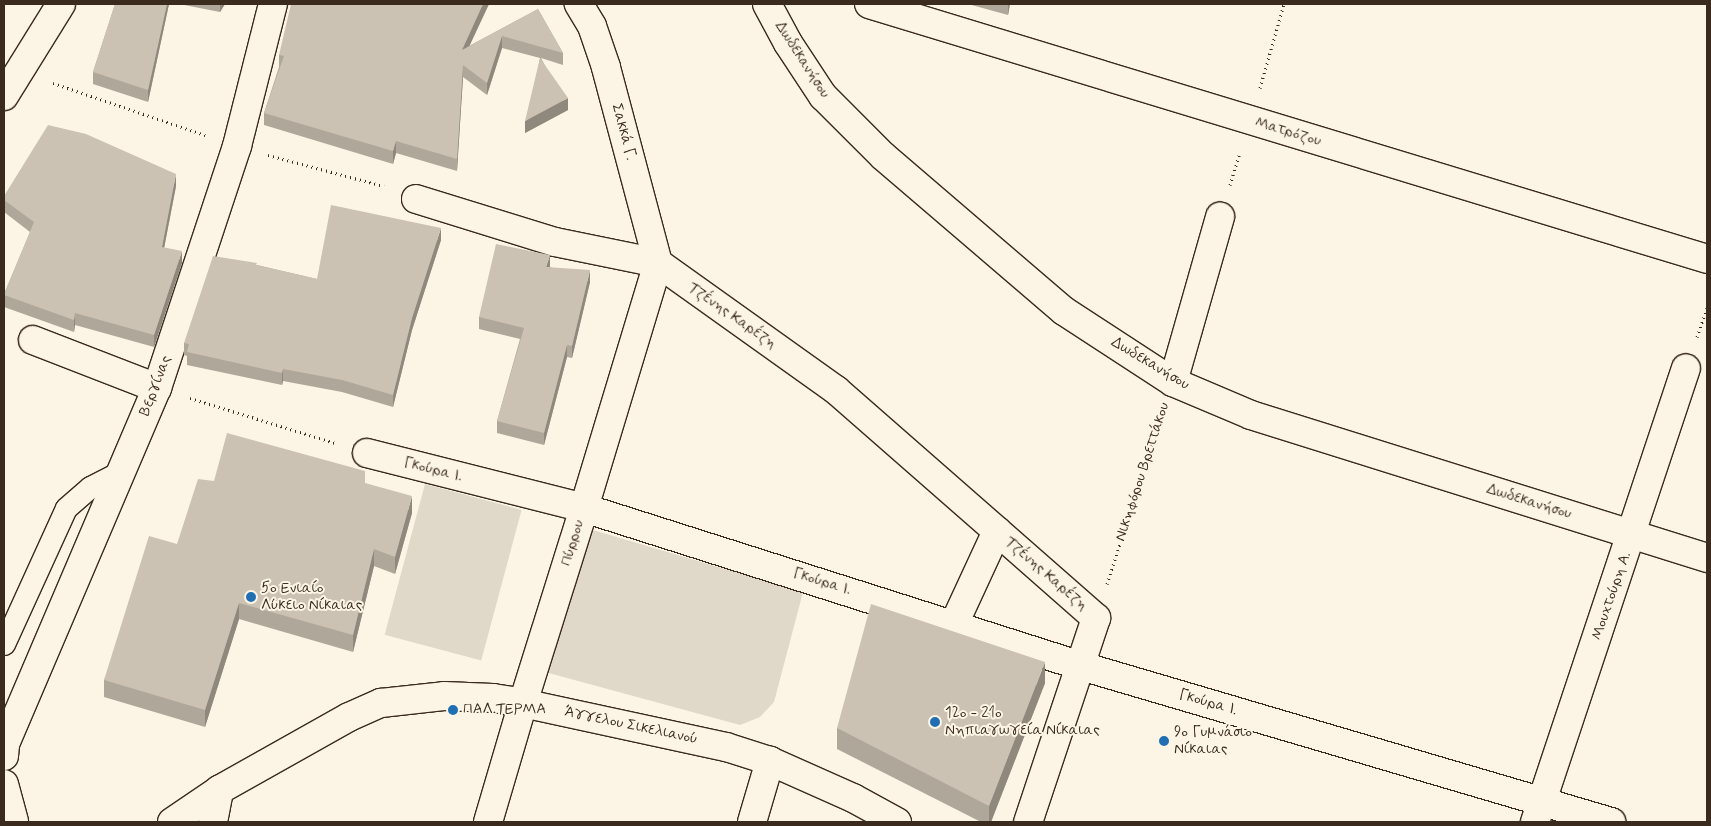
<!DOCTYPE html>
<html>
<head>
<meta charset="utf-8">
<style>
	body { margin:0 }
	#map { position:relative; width:1711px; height:826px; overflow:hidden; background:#fcf5e5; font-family:Mynerve,sans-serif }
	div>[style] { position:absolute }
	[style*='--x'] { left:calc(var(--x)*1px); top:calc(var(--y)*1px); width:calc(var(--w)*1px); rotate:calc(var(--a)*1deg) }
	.green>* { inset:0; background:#e0d8c8; transform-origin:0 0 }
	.path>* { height:3px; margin-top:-1.5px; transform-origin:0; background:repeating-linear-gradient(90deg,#3b2a1e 0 1px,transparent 0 5px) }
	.roads { filter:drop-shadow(1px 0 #3b2a1e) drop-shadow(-1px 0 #3b2a1e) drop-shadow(0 1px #3b2a1e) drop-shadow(0 -1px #3b2a1e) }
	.service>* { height:21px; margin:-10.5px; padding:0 10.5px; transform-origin:10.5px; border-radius:10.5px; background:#fcf5e5 }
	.minor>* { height:28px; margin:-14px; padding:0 14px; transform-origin:14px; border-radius:14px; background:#fcf5e5 }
	.tertiary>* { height:28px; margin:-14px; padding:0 14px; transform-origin:14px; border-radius:14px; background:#fcf5e5 }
	.wall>* { inset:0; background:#afa79a }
	.shaded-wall>* { inset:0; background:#8f887d }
	.building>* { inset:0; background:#ccc2b3 }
	.dots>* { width:14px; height:14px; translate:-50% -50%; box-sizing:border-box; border:2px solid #fcf5e5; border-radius:50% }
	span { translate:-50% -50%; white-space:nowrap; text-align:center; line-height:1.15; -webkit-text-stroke:4px #fcf5e5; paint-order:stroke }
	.street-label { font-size:15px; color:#3b2a1e }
	.poi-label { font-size:15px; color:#3b2a1e }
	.left { translate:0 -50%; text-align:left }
	.frame { position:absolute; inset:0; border:5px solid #3b2a1e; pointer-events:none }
</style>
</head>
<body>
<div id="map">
	<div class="green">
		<i style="left:425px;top:484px;width:100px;height:156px;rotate:15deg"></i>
		<i style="clip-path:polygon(586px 528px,803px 592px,774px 702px,760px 717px,740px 725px,534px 669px)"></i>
	</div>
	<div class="path">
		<i style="--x:53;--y:83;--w:161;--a:18.9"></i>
		<i style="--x:1260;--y:88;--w:87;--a:-74.1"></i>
		<i style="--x:268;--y:155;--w:120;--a:15"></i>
		<i style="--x:1230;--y:185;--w:34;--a:-73"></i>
		<i style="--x:1697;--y:337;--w:31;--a:-71"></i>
		<i style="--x:190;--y:398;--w:152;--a:17.2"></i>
		<i style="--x:1107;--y:584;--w:179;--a:-72.1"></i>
	</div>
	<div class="roads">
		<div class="service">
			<i style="--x:4;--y:644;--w:149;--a:-65.5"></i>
			<i style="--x:66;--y:508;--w:32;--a:-41"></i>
			<i style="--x:90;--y:487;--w:34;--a:-27"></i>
		</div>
		<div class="minor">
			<i style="--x:767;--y:4;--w:44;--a:61.7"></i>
			<i style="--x:788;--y:43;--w:64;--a:56.6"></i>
			<i style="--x:823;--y:96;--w:85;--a:45"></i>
			<i style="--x:883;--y:156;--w:238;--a:40.6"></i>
			<i style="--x:1064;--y:311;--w:130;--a:33.1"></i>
			<i style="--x:1173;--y:382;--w:85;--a:22.9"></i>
			<i style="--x:1251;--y:415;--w:478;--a:17.4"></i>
			<i style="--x:869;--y:4;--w:876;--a:16.92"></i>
			<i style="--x:4;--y:96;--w:108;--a:-58.2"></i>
			<i style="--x:416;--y:199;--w:145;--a:17.2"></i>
			<i style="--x:555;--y:242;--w:105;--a:11.5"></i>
			<i style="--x:658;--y:263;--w:219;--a:35.5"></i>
			<i style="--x:836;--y:390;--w:214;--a:41.2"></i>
			<i style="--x:997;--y:531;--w:102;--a:114.8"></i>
			<i style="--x:33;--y:340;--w:133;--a:21.2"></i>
			<i style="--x:1173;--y:382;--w:172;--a:-74.1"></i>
			<i style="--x:367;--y:453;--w:224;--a:14.2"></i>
			<i style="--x:584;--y:508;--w:256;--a:-73.2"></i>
			<i style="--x:658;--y:263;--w:203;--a:-104.9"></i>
			<i style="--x:606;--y:67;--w:43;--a:-108.9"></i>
			<i style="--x:592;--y:26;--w:26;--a:-121"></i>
			<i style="--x:997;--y:531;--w:132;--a:41.3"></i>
			<i style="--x:1096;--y:618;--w:215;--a:108.4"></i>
			<i style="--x:4;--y:756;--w:12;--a:-85"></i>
			<i style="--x:5;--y:744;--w:387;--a:-66.9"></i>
			<i style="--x:157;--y:388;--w:255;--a:-71.7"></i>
			<i style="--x:237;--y:146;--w:146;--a:-75.8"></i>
			<i style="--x:4;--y:784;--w:39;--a:75"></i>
			<i style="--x:172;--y:822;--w:57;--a:-34.2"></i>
			<i style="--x:219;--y:790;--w:149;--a:-29.3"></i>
			<i style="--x:349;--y:717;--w:35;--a:-24"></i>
			<i style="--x:381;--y:703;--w:63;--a:-6.3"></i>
			<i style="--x:444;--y:696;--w:49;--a:2.3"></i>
			<i style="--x:493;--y:698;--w:30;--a:9"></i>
			<i style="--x:523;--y:703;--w:124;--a:106.4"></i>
			<i style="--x:213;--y:822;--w:33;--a:-79"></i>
			<i style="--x:752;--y:822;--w:64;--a:-73.6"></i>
			<i style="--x:1535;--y:822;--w:478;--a:-71.6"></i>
		</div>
		<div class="tertiary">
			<i style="--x:897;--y:822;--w:50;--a:-151.4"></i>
			<i style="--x:853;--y:798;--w:91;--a:-156"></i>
			<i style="--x:770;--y:761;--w:46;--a:-162.3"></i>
			<i style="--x:726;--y:747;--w:208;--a:-167.8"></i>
			<i style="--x:523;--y:703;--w:204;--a:-72.6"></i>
			<i style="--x:584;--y:508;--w:518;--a:17.63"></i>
			<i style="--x:1078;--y:665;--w:556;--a:16.41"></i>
		</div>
	</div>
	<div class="wall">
		<i style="clip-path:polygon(115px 4px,169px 4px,148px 102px,93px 84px,93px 72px)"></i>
		<i style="clip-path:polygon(179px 4px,225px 4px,220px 12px)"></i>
		<i style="clip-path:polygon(489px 4px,469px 46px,538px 9px,563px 53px,563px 65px,541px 58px,568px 110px,525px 133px,540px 58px,502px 48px,487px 95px,463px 77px,457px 171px,396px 153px,393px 164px,264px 125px,264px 113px,279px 67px,279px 55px)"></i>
		<i style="clip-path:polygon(968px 4px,1010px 4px,1008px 15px)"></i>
		<i style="clip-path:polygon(176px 186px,164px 248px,182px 263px,154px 347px,75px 325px,74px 332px,4px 307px,4px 294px,30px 232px,4px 212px,4px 196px)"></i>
		<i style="clip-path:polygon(441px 240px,412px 330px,393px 407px,342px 392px,283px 381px,282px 385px,187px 365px,187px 356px,184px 355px,184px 343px,257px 265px,317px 279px)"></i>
		<i style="clip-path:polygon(550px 267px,590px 282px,572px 358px,567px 357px,544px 445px,497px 433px,497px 421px,520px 339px,479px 329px,479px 317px)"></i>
		<i style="clip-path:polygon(365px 484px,412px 513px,395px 574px,374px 566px,353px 652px,239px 619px,205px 727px,104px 697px,104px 680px,177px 544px)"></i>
		<i style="clip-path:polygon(1045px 683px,991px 822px,981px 822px,837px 749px,837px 728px)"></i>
	</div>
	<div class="shaded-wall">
		<i style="clip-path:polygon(167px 4px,169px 4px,148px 102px,148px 90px)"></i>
		<i style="clip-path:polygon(220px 4px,225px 4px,220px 12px)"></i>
		<i style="clip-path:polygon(483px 4px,489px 4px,462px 62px,462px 50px)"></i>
		<i style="clip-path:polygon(1008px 4px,1010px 4px,1008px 15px)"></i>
		<i style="clip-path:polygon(502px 36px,502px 48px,487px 95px,487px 83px)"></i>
		<i style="clip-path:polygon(463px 65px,463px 77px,457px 171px,457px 159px)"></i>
		<i style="clip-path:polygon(568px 98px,568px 110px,525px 133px,525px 121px)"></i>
		<i style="clip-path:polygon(396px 141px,396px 153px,393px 164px,393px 151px)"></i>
		<i style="clip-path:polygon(176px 174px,176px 186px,162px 259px,162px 247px)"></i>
		<i style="clip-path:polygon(441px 228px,441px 240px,412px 330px,393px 407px,393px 395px,412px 318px)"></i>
		<i style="clip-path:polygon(182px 251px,182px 263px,154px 347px,154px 335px)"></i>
		<i style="clip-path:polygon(550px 255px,550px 267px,546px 267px)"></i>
		<i style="clip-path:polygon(590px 270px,590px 282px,572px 358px,572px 346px)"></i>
		<i style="clip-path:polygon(75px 313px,75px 325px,74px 332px,74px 320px)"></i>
		<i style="clip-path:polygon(567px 345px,567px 357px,544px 445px,544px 433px)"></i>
		<i style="clip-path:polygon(283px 369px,283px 381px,282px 385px,282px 373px)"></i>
		<i style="clip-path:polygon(412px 496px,412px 513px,395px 574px,395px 557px)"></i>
		<i style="clip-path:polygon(374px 549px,374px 566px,353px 652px,353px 635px)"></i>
		<i style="clip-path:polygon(239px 603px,239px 619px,205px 727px,205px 710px)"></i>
		<i style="clip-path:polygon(1045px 662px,1045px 683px,991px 822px,989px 822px,989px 806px)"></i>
	</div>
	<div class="building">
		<i style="clip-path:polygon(115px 4px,167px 4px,148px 90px,93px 72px)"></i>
		<i style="clip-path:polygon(291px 4px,483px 4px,462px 50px,538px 9px,563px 53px,502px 36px,487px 83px,463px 65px,457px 159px,396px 141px,393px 151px,264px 113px,284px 56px,279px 55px)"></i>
		<i style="clip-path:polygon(540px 58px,568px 98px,525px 121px)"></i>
		<i style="clip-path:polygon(48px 125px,86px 134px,176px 174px,162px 247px,182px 251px,154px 335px,75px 313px,74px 320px,4px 295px,34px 222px,4px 200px,4px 196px)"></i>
		<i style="clip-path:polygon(331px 205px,441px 228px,412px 318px,393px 395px,342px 380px,283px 369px,282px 373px,187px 352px,189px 344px,184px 343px,213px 256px,257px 263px,256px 265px,317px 279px)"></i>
		<i style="clip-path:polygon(496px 244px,550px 255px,546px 267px,590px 270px,572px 346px,567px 345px,544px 433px,497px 421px,524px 328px,479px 317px)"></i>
		<i style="clip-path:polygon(227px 433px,365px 471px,365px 483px,412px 496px,395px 557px,374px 549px,353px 635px,239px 603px,205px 710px,104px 680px,149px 536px,177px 544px,198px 479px,214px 481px)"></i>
		<i style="clip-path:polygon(871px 604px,1045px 662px,989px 806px,837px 728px)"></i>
	</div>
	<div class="dots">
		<i style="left:251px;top:597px;background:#1f6fb2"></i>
		<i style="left:453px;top:710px;background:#1f6fb2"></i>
		<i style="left:935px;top:722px;background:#1f6fb2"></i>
		<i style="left:1164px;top:741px;background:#1f6fb2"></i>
	</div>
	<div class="street-label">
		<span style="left:802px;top:60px;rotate:57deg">Δωδεκανήσου</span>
		<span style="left:623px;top:132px;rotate:75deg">Σακκά Γ.</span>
		<span style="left:1288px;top:132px;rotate:17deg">Ματρόζου</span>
		<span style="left:732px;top:316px;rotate:35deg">Τζένης Καρέζη</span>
		<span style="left:1150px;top:364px;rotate:31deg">Δωδεκανήσου</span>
		<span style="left:156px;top:386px;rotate:-69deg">Βεργίνας</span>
		<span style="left:433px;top:470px;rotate:14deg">Γκούρα Ι.</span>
		<span style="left:1143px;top:472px;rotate:-72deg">Νικηφόρου Βρεττάκου</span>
		<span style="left:1529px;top:502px;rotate:17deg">Δωδεκανήσου</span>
		<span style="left:573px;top:543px;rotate:-73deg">Πύρρου</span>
		<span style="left:1046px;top:574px;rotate:41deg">Τζένης Καρέζη</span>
		<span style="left:822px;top:582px;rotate:17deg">Γκούρα Ι.</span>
		<span style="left:1612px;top:596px;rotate:-71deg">Μουχτούρη Α.</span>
		<span style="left:1208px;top:703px;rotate:16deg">Γκούρα Ι.</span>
		<span style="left:631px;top:726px;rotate:12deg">Άγγελου Σικελιανού</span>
	</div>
	<div class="poi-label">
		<span class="left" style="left:261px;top:597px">5ο Ενιαίο<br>Λύκειο Νίκαιας</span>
		<span class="left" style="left:463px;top:710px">ΠΑΛ.ΤΕΡΜΑ</span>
		<span class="left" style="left:945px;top:722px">12ο - 21ο<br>Νηπιαγωγεία Νίκαιας</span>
		<span class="left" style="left:1174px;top:741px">9ο Γυμνάσιο<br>Νίκαιας</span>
	</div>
	<div class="frame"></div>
</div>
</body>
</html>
